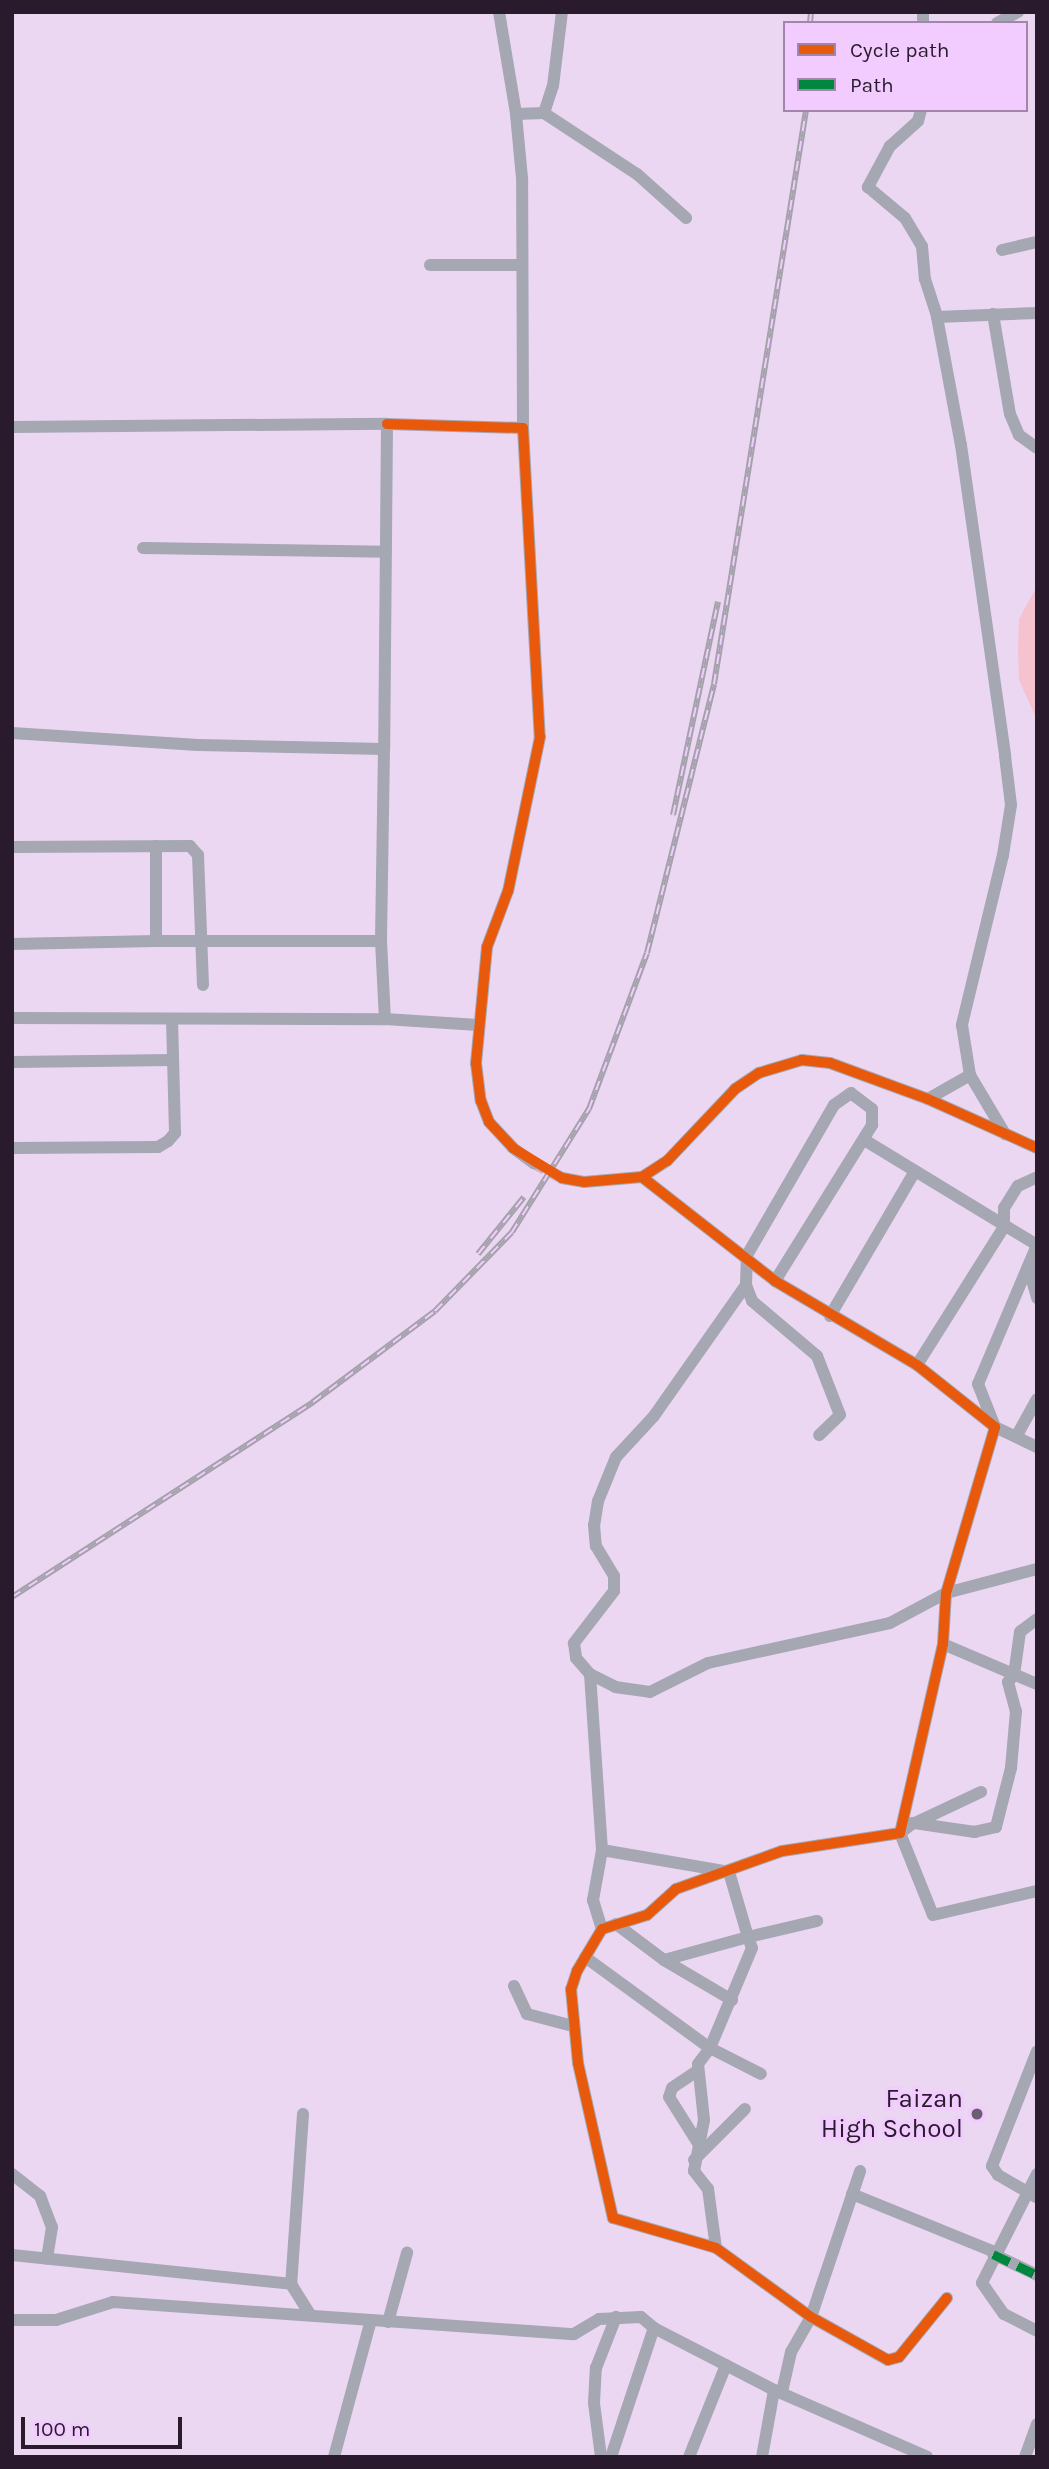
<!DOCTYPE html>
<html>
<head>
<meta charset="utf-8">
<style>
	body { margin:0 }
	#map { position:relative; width:1049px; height:2469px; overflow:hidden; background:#ecd7f3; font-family:Karla,sans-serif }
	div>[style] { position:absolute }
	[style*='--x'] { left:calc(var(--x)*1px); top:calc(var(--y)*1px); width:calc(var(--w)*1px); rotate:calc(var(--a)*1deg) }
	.green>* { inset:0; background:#f5c2cf }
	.street-tunnel>* { height:12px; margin-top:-6px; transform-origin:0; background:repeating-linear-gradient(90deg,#c5b1cb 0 12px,transparent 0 18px) }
	.street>* { height:12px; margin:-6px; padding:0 6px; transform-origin:6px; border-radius:6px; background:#a5a7b2 }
	.rail>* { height:6px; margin-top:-3px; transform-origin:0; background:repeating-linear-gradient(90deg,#f2ccfe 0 10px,#a5a1ac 0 20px); box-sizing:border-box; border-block:2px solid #a5a1ac }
	.quiet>* { height:9px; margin-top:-4.5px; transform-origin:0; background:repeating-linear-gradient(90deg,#00873e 0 18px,transparent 0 27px) }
	.cycleway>* { height:10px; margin:-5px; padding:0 5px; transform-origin:5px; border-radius:5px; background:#e8590c }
	.dots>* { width:19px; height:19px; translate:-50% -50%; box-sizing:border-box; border:4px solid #f2ccfe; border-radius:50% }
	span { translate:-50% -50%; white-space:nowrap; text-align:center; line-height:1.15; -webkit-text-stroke:7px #f2ccfe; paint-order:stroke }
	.poi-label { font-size:26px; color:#291b2d }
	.right { translate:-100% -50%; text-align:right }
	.frame { position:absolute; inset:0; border:14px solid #291b2d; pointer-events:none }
	.legend { position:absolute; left:783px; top:21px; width:245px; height:91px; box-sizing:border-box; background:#f2ccfe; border:2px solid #a285aa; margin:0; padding:9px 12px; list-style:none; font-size:21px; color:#291b2d }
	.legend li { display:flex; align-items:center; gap:14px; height:35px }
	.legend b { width:35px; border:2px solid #a285aa }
	.scale { position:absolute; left:21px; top:2417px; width:161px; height:32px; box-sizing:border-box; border:4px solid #291b2d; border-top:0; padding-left:9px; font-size:21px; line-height:24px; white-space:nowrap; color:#291b2d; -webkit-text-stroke:5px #f2ccfe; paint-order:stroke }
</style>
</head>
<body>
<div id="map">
	<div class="green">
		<i style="clip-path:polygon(1037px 586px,1037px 720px,1019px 680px,1018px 650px,1019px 619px)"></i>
	</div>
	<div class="street-tunnel">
		<i style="--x:534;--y:1163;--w:32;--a:28"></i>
	</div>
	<div class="street">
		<i style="--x:499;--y:12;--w:103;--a:80.5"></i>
		<i style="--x:923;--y:23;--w:11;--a:-90"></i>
		<i style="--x:997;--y:23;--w:24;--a:-28"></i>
		<i style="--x:921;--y:110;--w:11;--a:105"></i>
		<i style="--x:918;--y:121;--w:38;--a:138"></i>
		<i style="--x:890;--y:146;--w:47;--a:118.2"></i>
		<i style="--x:868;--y:187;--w:48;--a:40"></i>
		<i style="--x:905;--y:218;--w:33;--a:59"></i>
		<i style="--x:922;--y:246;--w:33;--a:85"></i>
		<i style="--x:925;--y:279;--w:40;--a:72"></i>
		<i style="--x:937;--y:317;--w:130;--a:79.4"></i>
		<i style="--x:961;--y:445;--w:314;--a:81.9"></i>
		<i style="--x:1005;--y:756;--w:49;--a:83"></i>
		<i style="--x:1011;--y:805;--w:51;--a:99.1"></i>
		<i style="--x:1003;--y:855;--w:175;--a:103.6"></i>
		<i style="--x:962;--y:1025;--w:51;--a:80.9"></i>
		<i style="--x:544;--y:113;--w:111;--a:33.3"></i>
		<i style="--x:637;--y:174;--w:66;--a:41.9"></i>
		<i style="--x:1002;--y:250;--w:36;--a:-13"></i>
		<i style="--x:430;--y:265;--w:91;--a:0"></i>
		<i style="--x:993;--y:314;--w:101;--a:80.4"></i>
		<i style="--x:1010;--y:414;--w:23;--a:67"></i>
		<i style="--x:1019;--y:435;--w:22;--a:36"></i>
		<i style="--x:937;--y:317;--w:100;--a:-2.3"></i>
		<i style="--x:387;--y:424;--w:136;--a:1.7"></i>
		<i style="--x:523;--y:428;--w:309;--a:86.9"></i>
		<i style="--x:540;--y:737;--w:157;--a:101.7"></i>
		<i style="--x:508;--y:891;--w:60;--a:110.6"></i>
		<i style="--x:487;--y:947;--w:117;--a:95.4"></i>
		<i style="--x:476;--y:1063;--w:38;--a:83"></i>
		<i style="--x:481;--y:1101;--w:22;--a:69"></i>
		<i style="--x:489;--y:1122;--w:35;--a:47"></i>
		<i style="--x:513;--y:1148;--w:26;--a:36"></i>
		<i style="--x:12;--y:427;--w:375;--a:-0.5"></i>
		<i style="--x:387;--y:424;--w:325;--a:90.5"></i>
		<i style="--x:523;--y:428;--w:250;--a:-90.2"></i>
		<i style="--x:522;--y:178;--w:64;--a:-95.4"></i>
		<i style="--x:516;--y:114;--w:28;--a:-2"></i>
		<i style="--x:544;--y:113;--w:28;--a:-72"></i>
		<i style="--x:553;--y:86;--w:75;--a:-83.1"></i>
		<i style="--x:143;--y:548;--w:243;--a:0.9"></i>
		<i style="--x:12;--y:733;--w:186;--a:3.7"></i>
		<i style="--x:198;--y:745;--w:186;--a:1.2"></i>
		<i style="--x:384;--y:749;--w:192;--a:90.9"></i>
		<i style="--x:156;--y:846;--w:95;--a:90"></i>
		<i style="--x:156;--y:941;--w:225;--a:0"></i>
		<i style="--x:381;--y:941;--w:78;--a:87.1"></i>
		<i style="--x:12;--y:847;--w:178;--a:-0.3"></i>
		<i style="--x:190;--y:846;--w:12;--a:48"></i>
		<i style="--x:198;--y:855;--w:130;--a:87.8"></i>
		<i style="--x:12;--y:944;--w:144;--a:-1.2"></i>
		<i style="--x:12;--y:1018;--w:373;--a:0.2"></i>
		<i style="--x:385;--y:1019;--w:93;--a:3.7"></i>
		<i style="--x:12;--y:1062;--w:161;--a:-0.7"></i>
		<i style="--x:928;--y:1099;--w:48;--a:-29.7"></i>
		<i style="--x:970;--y:1075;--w:69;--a:59.3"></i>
		<i style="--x:866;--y:1141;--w:200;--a:31.3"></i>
		<i style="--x:12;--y:1148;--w:146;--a:-0.4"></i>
		<i style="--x:158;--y:1147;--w:12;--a:-31"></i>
		<i style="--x:168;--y:1141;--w:11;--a:-49"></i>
		<i style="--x:175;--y:1133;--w:113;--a:-91.5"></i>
		<i style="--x:642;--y:1177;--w:169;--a:38"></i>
		<i style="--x:775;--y:1281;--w:165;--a:30.6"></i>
		<i style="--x:917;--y:1365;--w:100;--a:38.5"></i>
		<i style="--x:995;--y:1427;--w:173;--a:106.4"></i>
		<i style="--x:946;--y:1593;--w:51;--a:93.4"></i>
		<i style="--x:943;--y:1644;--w:194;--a:102.8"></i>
		<i style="--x:900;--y:1833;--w:119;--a:171.3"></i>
		<i style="--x:782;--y:1851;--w:113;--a:160.3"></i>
		<i style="--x:676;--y:1889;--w:39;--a:138"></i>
		<i style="--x:647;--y:1915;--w:47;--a:162.7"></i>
		<i style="--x:602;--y:1929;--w:49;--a:120.8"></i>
		<i style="--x:577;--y:1971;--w:19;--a:108"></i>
		<i style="--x:571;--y:1989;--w:74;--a:84.6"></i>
		<i style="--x:578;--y:2063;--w:159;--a:77.3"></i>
		<i style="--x:613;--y:2218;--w:107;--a:16.2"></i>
		<i style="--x:716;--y:2248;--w:117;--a:36"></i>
		<i style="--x:811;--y:2317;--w:88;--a:29.2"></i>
		<i style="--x:888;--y:2360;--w:11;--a:-15"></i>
		<i style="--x:899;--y:2357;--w:76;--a:-50.9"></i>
		<i style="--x:562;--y:1178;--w:22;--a:10"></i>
		<i style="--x:584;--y:1182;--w:58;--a:-4.9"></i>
		<i style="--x:642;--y:1177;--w:30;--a:-33"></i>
		<i style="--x:667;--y:1161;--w:99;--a:-46.6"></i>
		<i style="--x:735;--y:1089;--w:29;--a:-34"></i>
		<i style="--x:759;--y:1073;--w:45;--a:-16.8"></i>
		<i style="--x:802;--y:1060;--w:28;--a:6"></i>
		<i style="--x:830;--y:1063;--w:104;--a:20.2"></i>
		<i style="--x:928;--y:1099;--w:120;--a:24.2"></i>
		<i style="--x:1037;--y:1245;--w:151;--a:113"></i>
		<i style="--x:978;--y:1384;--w:46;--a:68.4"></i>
		<i style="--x:995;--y:1427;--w:47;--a:25.5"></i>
		<i style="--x:1037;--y:1267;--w:14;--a:111"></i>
		<i style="--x:1032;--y:1280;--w:19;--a:74"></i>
		<i style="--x:775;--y:1281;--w:184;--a:-58.1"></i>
		<i style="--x:872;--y:1125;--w:16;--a:-90"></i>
		<i style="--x:872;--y:1109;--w:26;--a:-143"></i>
		<i style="--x:851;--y:1093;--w:21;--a:145"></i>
		<i style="--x:834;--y:1105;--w:173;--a:120.1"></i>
		<i style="--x:747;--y:1255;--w:30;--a:92"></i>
		<i style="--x:746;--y:1285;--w:160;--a:125.1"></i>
		<i style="--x:654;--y:1416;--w:56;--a:132.8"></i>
		<i style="--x:616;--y:1457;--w:48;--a:112.2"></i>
		<i style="--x:598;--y:1501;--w:24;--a:99"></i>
		<i style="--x:594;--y:1525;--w:21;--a:85"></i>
		<i style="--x:596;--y:1546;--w:35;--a:59"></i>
		<i style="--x:614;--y:1576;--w:15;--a:90"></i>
		<i style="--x:614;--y:1591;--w:66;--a:127.6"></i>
		<i style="--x:574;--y:1643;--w:15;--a:82"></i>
		<i style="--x:576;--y:1658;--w:21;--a:49"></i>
		<i style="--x:590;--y:1674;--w:28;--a:27"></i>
		<i style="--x:615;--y:1687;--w:35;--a:8"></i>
		<i style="--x:650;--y:1692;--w:65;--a:-26.6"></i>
		<i style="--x:708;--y:1663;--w:186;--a:-12.4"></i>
		<i style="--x:890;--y:1623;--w:64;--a:-28.2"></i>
		<i style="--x:946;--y:1593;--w:94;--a:-14.8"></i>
		<i style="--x:746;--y:1285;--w:17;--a:69"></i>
		<i style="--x:752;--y:1301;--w:85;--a:40.2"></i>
		<i style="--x:817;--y:1356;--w:63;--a:68.7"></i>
		<i style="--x:840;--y:1415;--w:29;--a:136"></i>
		<i style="--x:830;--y:1316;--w:168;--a:-59.6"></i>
		<i style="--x:917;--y:1365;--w:163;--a:-57.8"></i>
		<i style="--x:1004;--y:1227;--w:19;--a:-90"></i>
		<i style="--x:1004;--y:1208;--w:26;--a:-58"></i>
		<i style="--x:1018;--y:1186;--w:21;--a:-25"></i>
		<i style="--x:1016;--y:1437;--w:43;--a:-61.1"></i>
		<i style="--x:1037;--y:1619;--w:21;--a:143"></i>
		<i style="--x:1020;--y:1632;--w:43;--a:97.9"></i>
		<i style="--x:1014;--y:1675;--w:9;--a:131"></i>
		<i style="--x:1008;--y:1682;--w:30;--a:75"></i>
		<i style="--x:1016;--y:1711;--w:57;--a:95"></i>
		<i style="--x:1011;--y:1768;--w:61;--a:104.3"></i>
		<i style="--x:996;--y:1827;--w:22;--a:167"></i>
		<i style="--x:975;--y:1832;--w:63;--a:-171.7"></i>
		<i style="--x:913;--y:1823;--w:16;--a:142"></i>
		<i style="--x:900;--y:1833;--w:88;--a:68.1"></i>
		<i style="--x:933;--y:1915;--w:107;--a:-13"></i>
		<i style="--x:943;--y:1644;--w:102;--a:23.1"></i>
		<i style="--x:590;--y:1674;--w:176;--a:86.1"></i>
		<i style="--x:602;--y:1850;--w:51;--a:100.2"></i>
		<i style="--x:593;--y:1900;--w:30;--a:73"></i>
		<i style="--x:915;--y:1823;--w:73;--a:-25.2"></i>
		<i style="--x:602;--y:1850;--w:129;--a:9.8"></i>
		<i style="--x:729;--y:1872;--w:68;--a:73.7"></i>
		<i style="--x:748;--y:1937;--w:71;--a:-13.1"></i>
		<i style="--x:616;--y:1924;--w:60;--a:36.9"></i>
		<i style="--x:664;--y:1960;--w:79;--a:30.5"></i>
		<i style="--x:585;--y:1957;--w:155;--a:36.1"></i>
		<i style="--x:710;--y:2048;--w:108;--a:-67.2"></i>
		<i style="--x:752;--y:1948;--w:12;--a:-110"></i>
		<i style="--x:748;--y:1937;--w:87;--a:164.7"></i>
		<i style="--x:514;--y:1986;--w:31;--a:65"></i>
		<i style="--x:527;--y:2014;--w:48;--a:14.6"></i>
		<i style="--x:697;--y:2071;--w:30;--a:146"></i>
		<i style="--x:672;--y:2088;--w:9;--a:108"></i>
		<i style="--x:669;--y:2097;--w:54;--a:57.8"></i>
		<i style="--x:303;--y:2114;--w:170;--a:94"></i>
		<i style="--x:291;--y:2284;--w:36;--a:58"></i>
		<i style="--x:694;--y:2160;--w:72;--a:-45"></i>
		<i style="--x:12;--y:2174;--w:36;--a:38"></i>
		<i style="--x:40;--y:2196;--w:33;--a:69"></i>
		<i style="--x:52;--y:2227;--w:32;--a:99"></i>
		<i style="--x:1037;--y:2174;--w:122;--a:116.8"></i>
		<i style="--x:982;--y:2283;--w:38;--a:55"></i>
		<i style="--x:1004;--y:2314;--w:37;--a:27"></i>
		<i style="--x:852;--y:2194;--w:154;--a:22.1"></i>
		<i style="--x:1036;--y:2197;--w:44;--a:-149.9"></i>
		<i style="--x:998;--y:2175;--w:11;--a:-124"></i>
		<i style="--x:992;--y:2166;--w:123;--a:-68.6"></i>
		<i style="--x:716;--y:2248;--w:60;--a:-97.7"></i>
		<i style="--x:708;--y:2189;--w:23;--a:-128"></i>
		<i style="--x:694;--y:2171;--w:52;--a:-78.9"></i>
		<i style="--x:704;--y:2120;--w:56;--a:-96.1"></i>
		<i style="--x:698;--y:2064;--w:20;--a:-53"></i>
		<i style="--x:710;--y:2048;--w:57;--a:27"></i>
		<i style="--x:993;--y:2254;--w:49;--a:25.5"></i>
		<i style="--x:12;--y:2255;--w:281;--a:5.9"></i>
		<i style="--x:12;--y:2320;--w:44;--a:0"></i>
		<i style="--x:56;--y:2320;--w:60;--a:-17.5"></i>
		<i style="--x:113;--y:2302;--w:462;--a:4"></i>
		<i style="--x:574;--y:2334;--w:29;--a:-31"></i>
		<i style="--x:599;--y:2319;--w:42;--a:-2.7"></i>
		<i style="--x:641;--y:2317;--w:17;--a:40"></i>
		<i style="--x:654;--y:2328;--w:135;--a:27.3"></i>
		<i style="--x:774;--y:2390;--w:167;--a:23.6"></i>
		<i style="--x:388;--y:2322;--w:72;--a:-74.6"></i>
		<i style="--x:782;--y:2392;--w:41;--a:-77.3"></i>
		<i style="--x:791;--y:2352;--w:40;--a:-60.3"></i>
		<i style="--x:811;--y:2317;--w:154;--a:-71.4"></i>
		<i style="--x:334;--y:2457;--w:142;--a:-74.9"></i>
		<i style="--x:601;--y:2457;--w:54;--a:-97.4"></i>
		<i style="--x:594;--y:2403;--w:35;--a:-87"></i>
		<i style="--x:596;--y:2368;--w:55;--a:-68.6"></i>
		<i style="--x:611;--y:2457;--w:136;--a:-71.6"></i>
		<i style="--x:689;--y:2457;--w:99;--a:-68.1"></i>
		<i style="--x:762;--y:2457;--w:68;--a:-79.8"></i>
		<i style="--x:1025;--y:2457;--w:35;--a:-70"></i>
	</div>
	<div class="rail">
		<i style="--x:810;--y:23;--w:11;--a:-85"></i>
		<i style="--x:673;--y:815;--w:218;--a:-78.1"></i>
		<i style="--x:478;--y:1254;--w:73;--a:-51.1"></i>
		<i style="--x:12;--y:1597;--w:359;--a:-32.9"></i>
		<i style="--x:313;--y:1402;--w:152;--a:-36.7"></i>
		<i style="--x:435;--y:1311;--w:110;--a:-45.7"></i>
		<i style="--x:512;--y:1232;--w:145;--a:-58"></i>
		<i style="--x:589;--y:1109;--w:166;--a:-69.6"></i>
		<i style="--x:647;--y:953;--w:277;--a:-76"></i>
		<i style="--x:714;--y:684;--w:581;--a:-80.89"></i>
	</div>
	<div class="quiet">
		<i style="--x:993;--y:2254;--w:49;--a:25.5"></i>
	</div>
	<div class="cycleway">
		<i style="--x:387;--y:424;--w:136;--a:1.7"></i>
		<i style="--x:523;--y:428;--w:309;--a:86.9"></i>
		<i style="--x:540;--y:737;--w:157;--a:101.7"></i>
		<i style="--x:508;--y:891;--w:60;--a:110.6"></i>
		<i style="--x:487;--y:947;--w:117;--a:95.4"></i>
		<i style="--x:476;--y:1063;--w:38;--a:83"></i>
		<i style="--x:481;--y:1101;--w:22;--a:69"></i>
		<i style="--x:489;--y:1122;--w:35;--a:47"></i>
		<i style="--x:513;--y:1148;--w:57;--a:31.5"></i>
		<i style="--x:562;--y:1178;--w:22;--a:10"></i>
		<i style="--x:584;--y:1182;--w:58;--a:-4.9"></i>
		<i style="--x:642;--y:1177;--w:30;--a:-33"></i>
		<i style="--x:667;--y:1161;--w:99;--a:-46.6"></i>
		<i style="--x:735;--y:1089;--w:29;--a:-34"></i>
		<i style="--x:759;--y:1073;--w:45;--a:-16.8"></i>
		<i style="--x:802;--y:1060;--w:28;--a:6"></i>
		<i style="--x:830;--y:1063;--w:104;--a:20.2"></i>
		<i style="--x:928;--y:1099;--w:120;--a:24.2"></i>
		<i style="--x:642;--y:1177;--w:169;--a:38"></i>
		<i style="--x:775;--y:1281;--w:165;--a:30.6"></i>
		<i style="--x:917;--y:1365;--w:100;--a:38.5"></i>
		<i style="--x:995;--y:1427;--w:173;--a:106.4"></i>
		<i style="--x:946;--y:1593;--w:51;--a:93.4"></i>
		<i style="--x:943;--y:1644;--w:194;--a:102.8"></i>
		<i style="--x:900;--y:1833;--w:119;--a:171.3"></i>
		<i style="--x:782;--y:1851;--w:113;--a:160.3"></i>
		<i style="--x:676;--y:1889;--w:39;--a:138"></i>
		<i style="--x:647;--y:1915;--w:47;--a:162.7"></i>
		<i style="--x:602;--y:1929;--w:49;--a:120.8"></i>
		<i style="--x:577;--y:1971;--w:19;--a:108"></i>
		<i style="--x:571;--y:1989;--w:74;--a:84.6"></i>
		<i style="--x:578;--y:2063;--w:159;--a:77.3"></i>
		<i style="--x:613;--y:2218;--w:107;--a:16.2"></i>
		<i style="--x:716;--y:2248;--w:117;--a:36"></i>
		<i style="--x:811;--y:2317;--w:88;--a:29.2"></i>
		<i style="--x:888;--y:2360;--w:11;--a:-15"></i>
		<i style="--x:899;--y:2357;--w:76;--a:-50.9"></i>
	</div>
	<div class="dots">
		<i style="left:977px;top:2114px;background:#6d5d72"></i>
	</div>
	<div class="poi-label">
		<span class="right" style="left:963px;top:2114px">Faizan<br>High School</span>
	</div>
	<div class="frame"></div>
	<ul class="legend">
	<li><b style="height:9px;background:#e8590c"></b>Cycle path</li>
	<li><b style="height:9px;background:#00873e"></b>Path</li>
	</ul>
	<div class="scale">100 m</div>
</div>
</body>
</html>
